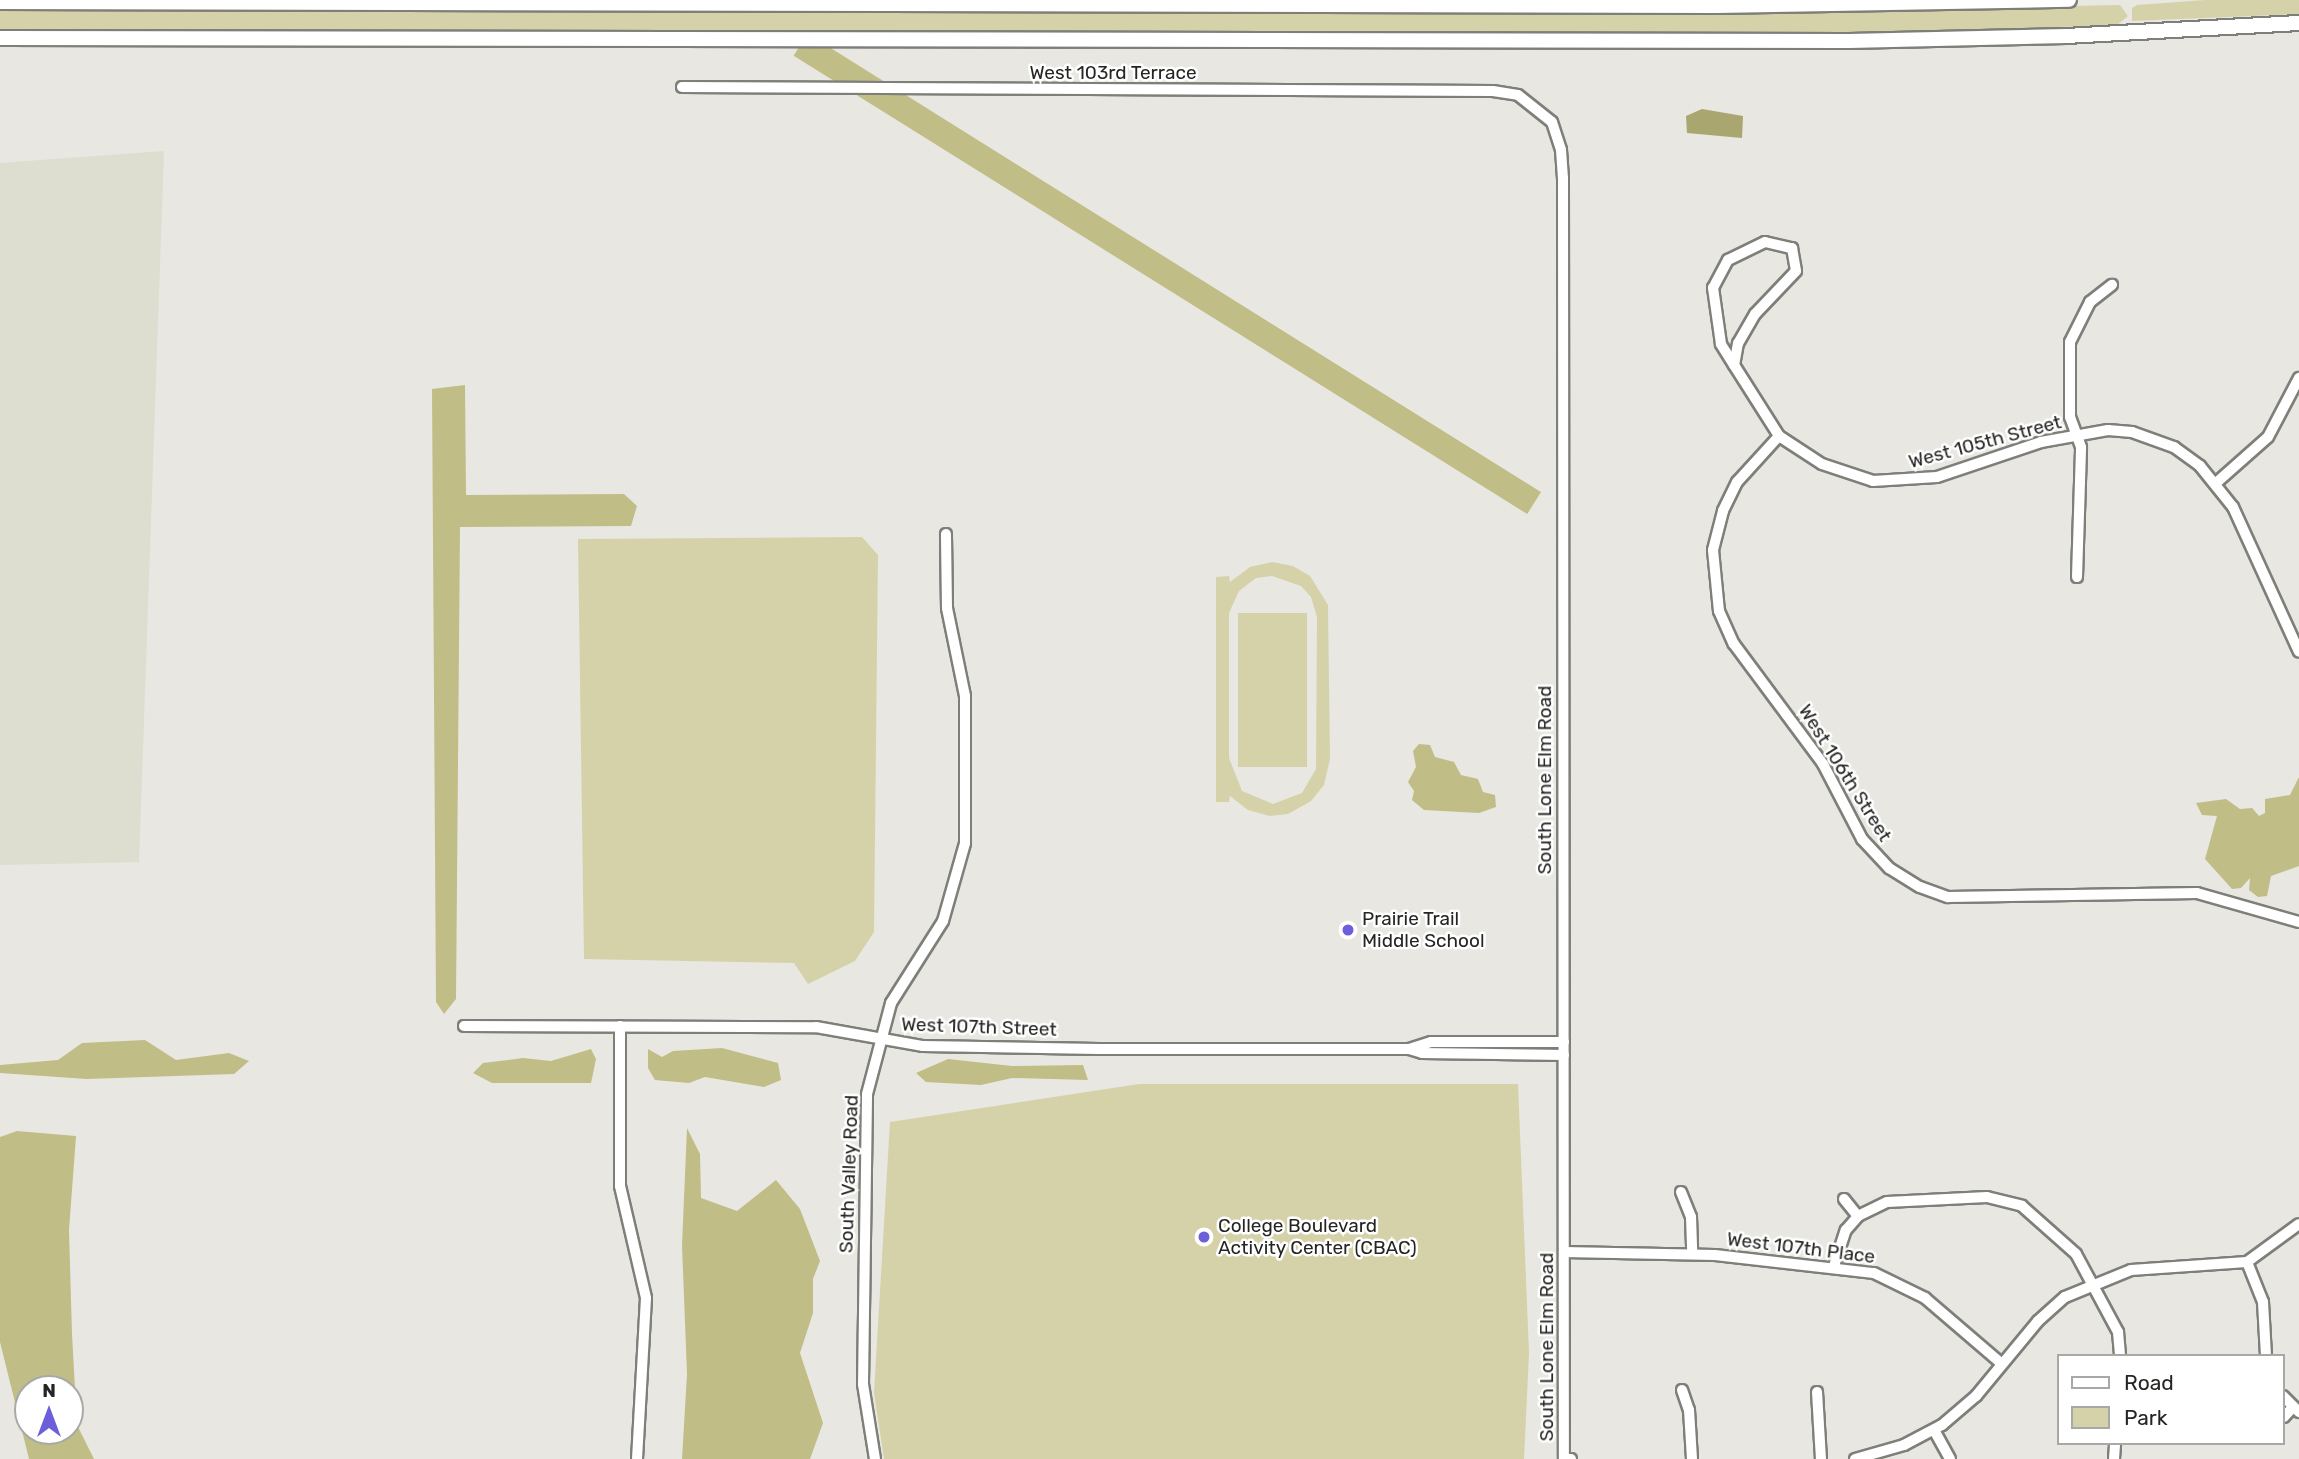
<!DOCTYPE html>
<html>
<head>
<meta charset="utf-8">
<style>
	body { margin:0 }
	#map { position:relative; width:2299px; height:1459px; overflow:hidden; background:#e8e7e2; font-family:Rubik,sans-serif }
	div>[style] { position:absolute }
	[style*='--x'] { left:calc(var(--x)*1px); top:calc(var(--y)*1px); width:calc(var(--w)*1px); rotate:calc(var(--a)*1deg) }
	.built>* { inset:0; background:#ddddd0 }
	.green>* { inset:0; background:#d5d2aa; transform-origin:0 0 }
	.forest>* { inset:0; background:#c1bd86; transform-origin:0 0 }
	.water>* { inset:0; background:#aaa670 }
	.roads { filter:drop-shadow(2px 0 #7f7f7a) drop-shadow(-2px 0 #7f7f7a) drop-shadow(0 2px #7f7f7a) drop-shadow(0 -2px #7f7f7a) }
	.minor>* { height:10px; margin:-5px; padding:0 5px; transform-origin:5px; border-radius:5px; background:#fff }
	.highway>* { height:14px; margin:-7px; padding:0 7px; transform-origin:7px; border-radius:7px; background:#fff }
	.dots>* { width:19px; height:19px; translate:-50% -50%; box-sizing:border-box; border:4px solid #fff; border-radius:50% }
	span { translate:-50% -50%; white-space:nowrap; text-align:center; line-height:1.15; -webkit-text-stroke:5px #fff; paint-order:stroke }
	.street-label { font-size:19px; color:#252523 }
	.poi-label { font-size:19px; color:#252523 }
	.left { translate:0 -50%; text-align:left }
	.legend { position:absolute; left:2057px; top:1354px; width:228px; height:91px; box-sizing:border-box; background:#fff; border:2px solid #a8a8a7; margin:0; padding:9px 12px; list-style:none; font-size:21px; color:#252523 }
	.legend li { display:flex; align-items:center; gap:14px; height:35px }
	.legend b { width:35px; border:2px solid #a8a8a7 }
	.north { position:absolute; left:14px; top:1375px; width:70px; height:70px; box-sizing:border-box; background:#fff; border:2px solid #a8a8a7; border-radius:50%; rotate:0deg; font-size:19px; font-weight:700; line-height:28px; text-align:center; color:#252523 }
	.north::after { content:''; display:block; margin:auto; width:24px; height:32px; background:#6d5fd9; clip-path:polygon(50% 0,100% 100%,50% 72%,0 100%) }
</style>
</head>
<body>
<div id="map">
	<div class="built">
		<i style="clip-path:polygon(164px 151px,139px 862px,0 865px,0 163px)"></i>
	</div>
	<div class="green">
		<i style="clip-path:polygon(2205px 0,2299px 0,2299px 14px,2132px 21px,2132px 8px,2137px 5px)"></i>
		<i style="clip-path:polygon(2120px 5px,2128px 16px,2117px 25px,1884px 33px,0 30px,0 10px,1744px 13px)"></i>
		<i style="clip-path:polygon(862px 537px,878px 555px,874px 932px,855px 961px,808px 984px,794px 963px,584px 959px,578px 539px)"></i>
		<i style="clip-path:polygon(evenodd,1272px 562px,1293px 566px,1310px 576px,1328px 605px,1330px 759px,1324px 785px,1311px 801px,1288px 814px,1270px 816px,1248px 810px,1230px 796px,1229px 802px,1216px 802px,1216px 577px,1229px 576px,1230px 582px,1250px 567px,1272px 562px,1272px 576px,1301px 586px,1311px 597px,1317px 617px,1316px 769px,1302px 793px,1273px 804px,1242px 791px,1229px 758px,1229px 613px,1239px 591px,1256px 578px,1272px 576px)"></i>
		<i style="left:1238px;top:613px;width:69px;height:154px"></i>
		<i style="clip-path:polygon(1139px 1084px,1518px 1084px,1529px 1353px,1524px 1459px,884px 1459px,874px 1393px,890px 1122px)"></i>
	</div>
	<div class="forest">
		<i style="clip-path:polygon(465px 385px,466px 495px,624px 494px,637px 506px,631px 526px,460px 527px,456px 999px,444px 1014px,436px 1002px,432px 389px)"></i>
		<i style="left:1541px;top:492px;width:26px;height:865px;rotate:122deg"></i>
		<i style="clip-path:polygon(1419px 744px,1430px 745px,1435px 757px,1454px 762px,1461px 775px,1478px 779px,1483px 792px,1495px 795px,1496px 807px,1479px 813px,1424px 810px,1412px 800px,1414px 791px,1408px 782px,1416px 767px,1413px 751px)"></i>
		<i style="clip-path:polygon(2299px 777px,2299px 866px,2271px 876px,2267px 896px,2258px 897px,2249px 890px,2250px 878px,2241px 888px,2232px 889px,2205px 859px,2217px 816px,2202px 815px,2196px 803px,2226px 799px,2240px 809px,2252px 808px,2259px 816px,2265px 813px,2265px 799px,2290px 795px)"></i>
		<i style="clip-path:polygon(145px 1040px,176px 1060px,229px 1053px,249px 1061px,234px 1074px,87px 1079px,0 1073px,0 1065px,58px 1060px,82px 1043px)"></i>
		<i style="clip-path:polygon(722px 1048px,778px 1063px,781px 1080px,764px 1087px,705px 1077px,689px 1083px,655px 1080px,648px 1068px,648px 1049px,662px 1057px,673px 1051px)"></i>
		<i style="clip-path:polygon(591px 1049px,596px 1059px,591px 1083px,492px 1083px,473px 1073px,483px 1063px,523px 1058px,551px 1061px)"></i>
		<i style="clip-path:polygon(948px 1059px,1012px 1066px,1083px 1065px,1088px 1080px,1012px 1078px,981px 1085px,926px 1082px,916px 1073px)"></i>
		<i style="clip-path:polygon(687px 1128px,700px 1154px,701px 1198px,737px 1211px,776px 1180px,800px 1209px,820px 1261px,813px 1279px,813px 1313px,800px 1353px,823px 1423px,810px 1459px,682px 1459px,687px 1374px,682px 1245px)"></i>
		<i style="clip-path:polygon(evenodd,17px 1131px,76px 1136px,69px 1230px,72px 1334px,77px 1425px,94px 1459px,29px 1459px,0 1342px,0 1137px,17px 1131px,28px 1389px,70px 1389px,70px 1431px,28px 1431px,28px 1389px)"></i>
	</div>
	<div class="water">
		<i style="clip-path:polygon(1702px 109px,1743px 116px,1742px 138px,1687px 133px,1686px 116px)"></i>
	</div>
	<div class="roads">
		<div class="minor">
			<i style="--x:682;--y:87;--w:811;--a:0.28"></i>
			<i style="--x:1493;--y:91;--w:25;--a:9"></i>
			<i style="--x:1518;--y:95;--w:43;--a:38.5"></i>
			<i style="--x:1552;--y:122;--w:29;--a:72"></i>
			<i style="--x:1561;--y:150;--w:28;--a:86"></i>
			<i style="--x:1563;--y:178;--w:1281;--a:89.96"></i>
			<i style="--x:1564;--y:1459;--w:7;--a:0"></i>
			<i style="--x:1765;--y:242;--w:28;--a:13"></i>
			<i style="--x:1792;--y:248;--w:23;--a:80"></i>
			<i style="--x:1796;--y:271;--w:59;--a:133.6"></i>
			<i style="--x:1755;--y:314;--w:34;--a:120"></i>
			<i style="--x:1738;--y:343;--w:22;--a:100"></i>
			<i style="--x:1734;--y:365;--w:25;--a:-122"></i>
			<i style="--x:1721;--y:344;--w:57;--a:-98.1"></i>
			<i style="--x:1713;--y:288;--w:32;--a:-62"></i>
			<i style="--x:1728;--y:260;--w:41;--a:-25.9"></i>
			<i style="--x:1734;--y:365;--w:84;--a:57.6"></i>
			<i style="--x:1779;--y:436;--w:51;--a:33.1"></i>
			<i style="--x:1822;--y:464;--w:54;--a:18.4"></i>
			<i style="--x:1873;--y:481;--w:64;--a:-3.6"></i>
			<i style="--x:1937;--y:477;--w:110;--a:-18.6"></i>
			<i style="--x:2041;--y:442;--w:68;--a:-10.2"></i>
			<i style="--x:2108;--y:430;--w:24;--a:5"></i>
			<i style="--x:2132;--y:432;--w:45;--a:19.7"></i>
			<i style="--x:2174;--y:447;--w:32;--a:36"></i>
			<i style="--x:2200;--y:466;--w:53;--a:51.2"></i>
			<i style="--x:2233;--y:507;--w:159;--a:65.5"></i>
			<i style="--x:1779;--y:436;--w:62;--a:132.4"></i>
			<i style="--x:1737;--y:482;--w:32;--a:116"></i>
			<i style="--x:1723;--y:511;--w:40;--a:104.4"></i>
			<i style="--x:1713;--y:550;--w:61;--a:84.4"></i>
			<i style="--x:1719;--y:611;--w:36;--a:66"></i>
			<i style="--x:1734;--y:644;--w:149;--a:53.4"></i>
			<i style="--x:1823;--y:764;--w:85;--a:62.5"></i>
			<i style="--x:1862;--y:839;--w:40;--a:47"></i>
			<i style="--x:1889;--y:868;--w:36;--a:32"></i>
			<i style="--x:1920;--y:887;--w:30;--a:20"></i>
			<i style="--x:1948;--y:897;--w:249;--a:-0.9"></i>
			<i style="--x:2197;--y:893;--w:106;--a:15.9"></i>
			<i style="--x:2216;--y:483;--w:69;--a:-41.5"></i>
			<i style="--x:2268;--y:437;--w:67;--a:-62.3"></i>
			<i style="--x:2077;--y:577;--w:130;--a:-88.2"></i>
			<i style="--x:2081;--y:447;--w:32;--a:-110"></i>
			<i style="--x:2070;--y:417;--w:75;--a:-90"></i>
			<i style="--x:2070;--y:342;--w:45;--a:-63.4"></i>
			<i style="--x:2090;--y:302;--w:28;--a:-38"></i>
			<i style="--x:464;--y:1026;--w:352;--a:0.2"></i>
			<i style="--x:816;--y:1027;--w:109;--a:10.1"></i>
			<i style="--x:923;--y:1046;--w:176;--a:1"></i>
			<i style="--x:1099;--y:1049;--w:310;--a:0"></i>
			<i style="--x:1409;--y:1049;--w:23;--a:-18"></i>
			<i style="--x:1431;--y:1042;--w:133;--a:0"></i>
			<i style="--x:620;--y:1026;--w:160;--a:90"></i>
			<i style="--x:620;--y:1186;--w:115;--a:76.9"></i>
			<i style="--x:646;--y:1298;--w:161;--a:93.2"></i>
			<i style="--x:1409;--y:1049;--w:14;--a:17"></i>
			<i style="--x:1422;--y:1053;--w:142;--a:0.8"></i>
			<i style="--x:1681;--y:1192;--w:27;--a:68"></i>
			<i style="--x:1691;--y:1217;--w:37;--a:88"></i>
			<i style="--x:1844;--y:1199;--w:22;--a:51"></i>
			<i style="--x:1564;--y:1252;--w:151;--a:1.1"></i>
			<i style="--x:1715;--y:1255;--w:160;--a:6.5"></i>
			<i style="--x:1874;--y:1273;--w:57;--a:26.1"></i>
			<i style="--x:1925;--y:1298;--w:101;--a:40.6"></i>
			<i style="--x:2247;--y:1262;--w:43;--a:68.2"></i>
			<i style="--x:2263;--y:1302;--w:54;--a:86.8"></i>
			<i style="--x:1834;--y:1266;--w:38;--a:-72"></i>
			<i style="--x:1846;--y:1230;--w:18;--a:-49"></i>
			<i style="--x:1858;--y:1216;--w:32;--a:-26"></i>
			<i style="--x:1887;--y:1202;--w:100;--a:-2.9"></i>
			<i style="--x:1987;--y:1197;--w:36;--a:14"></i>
			<i style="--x:2022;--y:1206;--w:72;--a:41.6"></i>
			<i style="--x:2076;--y:1254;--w:89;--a:61.7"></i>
			<i style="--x:2118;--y:1332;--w:24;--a:85"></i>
			<i style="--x:1682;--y:1390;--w:21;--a:71"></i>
			<i style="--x:1689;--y:1410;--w:49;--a:86.5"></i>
			<i style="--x:1817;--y:1392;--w:67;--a:86.6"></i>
			<i style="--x:2283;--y:1396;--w:23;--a:45"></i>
			<i style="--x:2284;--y:1417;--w:12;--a:-48"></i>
			<i style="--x:1934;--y:1430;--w:33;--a:61"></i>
			<i style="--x:875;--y:1459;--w:76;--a:-99.1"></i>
			<i style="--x:863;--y:1384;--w:290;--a:-89.2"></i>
			<i style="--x:867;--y:1094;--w:94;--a:-75.2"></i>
			<i style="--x:891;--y:1003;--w:97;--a:-57.6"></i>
			<i style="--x:943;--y:921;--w:81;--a:-74.2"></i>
			<i style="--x:965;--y:843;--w:147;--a:-90"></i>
			<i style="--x:965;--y:696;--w:90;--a:-101.6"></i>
			<i style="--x:947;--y:608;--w:74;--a:-90.8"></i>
			<i style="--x:1855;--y:1459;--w:51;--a:-15.9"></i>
			<i style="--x:1904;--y:1445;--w:43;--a:-27.8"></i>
			<i style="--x:1942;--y:1425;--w:45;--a:-40.5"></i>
			<i style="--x:1976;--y:1396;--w:97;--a:-50.4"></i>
			<i style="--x:2038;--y:1321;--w:36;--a:-42"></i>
			<i style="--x:2065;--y:1297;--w:71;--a:-22.2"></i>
			<i style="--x:2131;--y:1270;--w:116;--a:-3.9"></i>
			<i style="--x:2247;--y:1262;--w:64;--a:-36.2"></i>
			<i style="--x:2114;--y:1459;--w:16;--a:-86"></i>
		</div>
		<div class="highway">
			<i style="--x:0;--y:2;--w:1716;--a:0.13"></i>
			<i style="--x:1716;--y:6;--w:353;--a:-1"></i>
			<i style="--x:0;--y:38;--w:1849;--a:0.09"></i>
			<i style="--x:1849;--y:41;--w:217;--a:-1.3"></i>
			<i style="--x:2066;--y:36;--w:233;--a:-3.2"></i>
		</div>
	</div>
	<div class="dots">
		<i style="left:1348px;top:930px;background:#6d5fd9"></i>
		<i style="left:1204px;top:1237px;background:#6d5fd9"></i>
	</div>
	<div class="street-label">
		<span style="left:1113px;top:73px">West 103rd Terrace</span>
		<span style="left:1985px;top:442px;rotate:-15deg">West 105th Street</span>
		<span style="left:1845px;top:773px;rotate:58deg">West 106th Street</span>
		<span style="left:1545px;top:780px;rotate:-90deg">South Lone Elm Road</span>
		<span style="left:979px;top:1027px;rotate:2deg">West 107th Street</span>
		<span style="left:849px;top:1174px;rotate:-88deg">South Valley Road</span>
		<span style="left:1801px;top:1248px;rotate:7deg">West 107th Place</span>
		<span style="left:1547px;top:1347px;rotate:-90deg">South Lone Elm Road</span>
	</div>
	<div class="poi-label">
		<span class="left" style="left:1362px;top:930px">Prairie Trail<br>Middle School</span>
		<span class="left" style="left:1218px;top:1237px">College Boulevard<br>Activity Center (CBAC)</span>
	</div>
	<ul class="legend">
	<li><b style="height:9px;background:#fff"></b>Road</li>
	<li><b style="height:19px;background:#d5d2aa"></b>Park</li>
	</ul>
	<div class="north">N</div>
</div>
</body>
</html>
